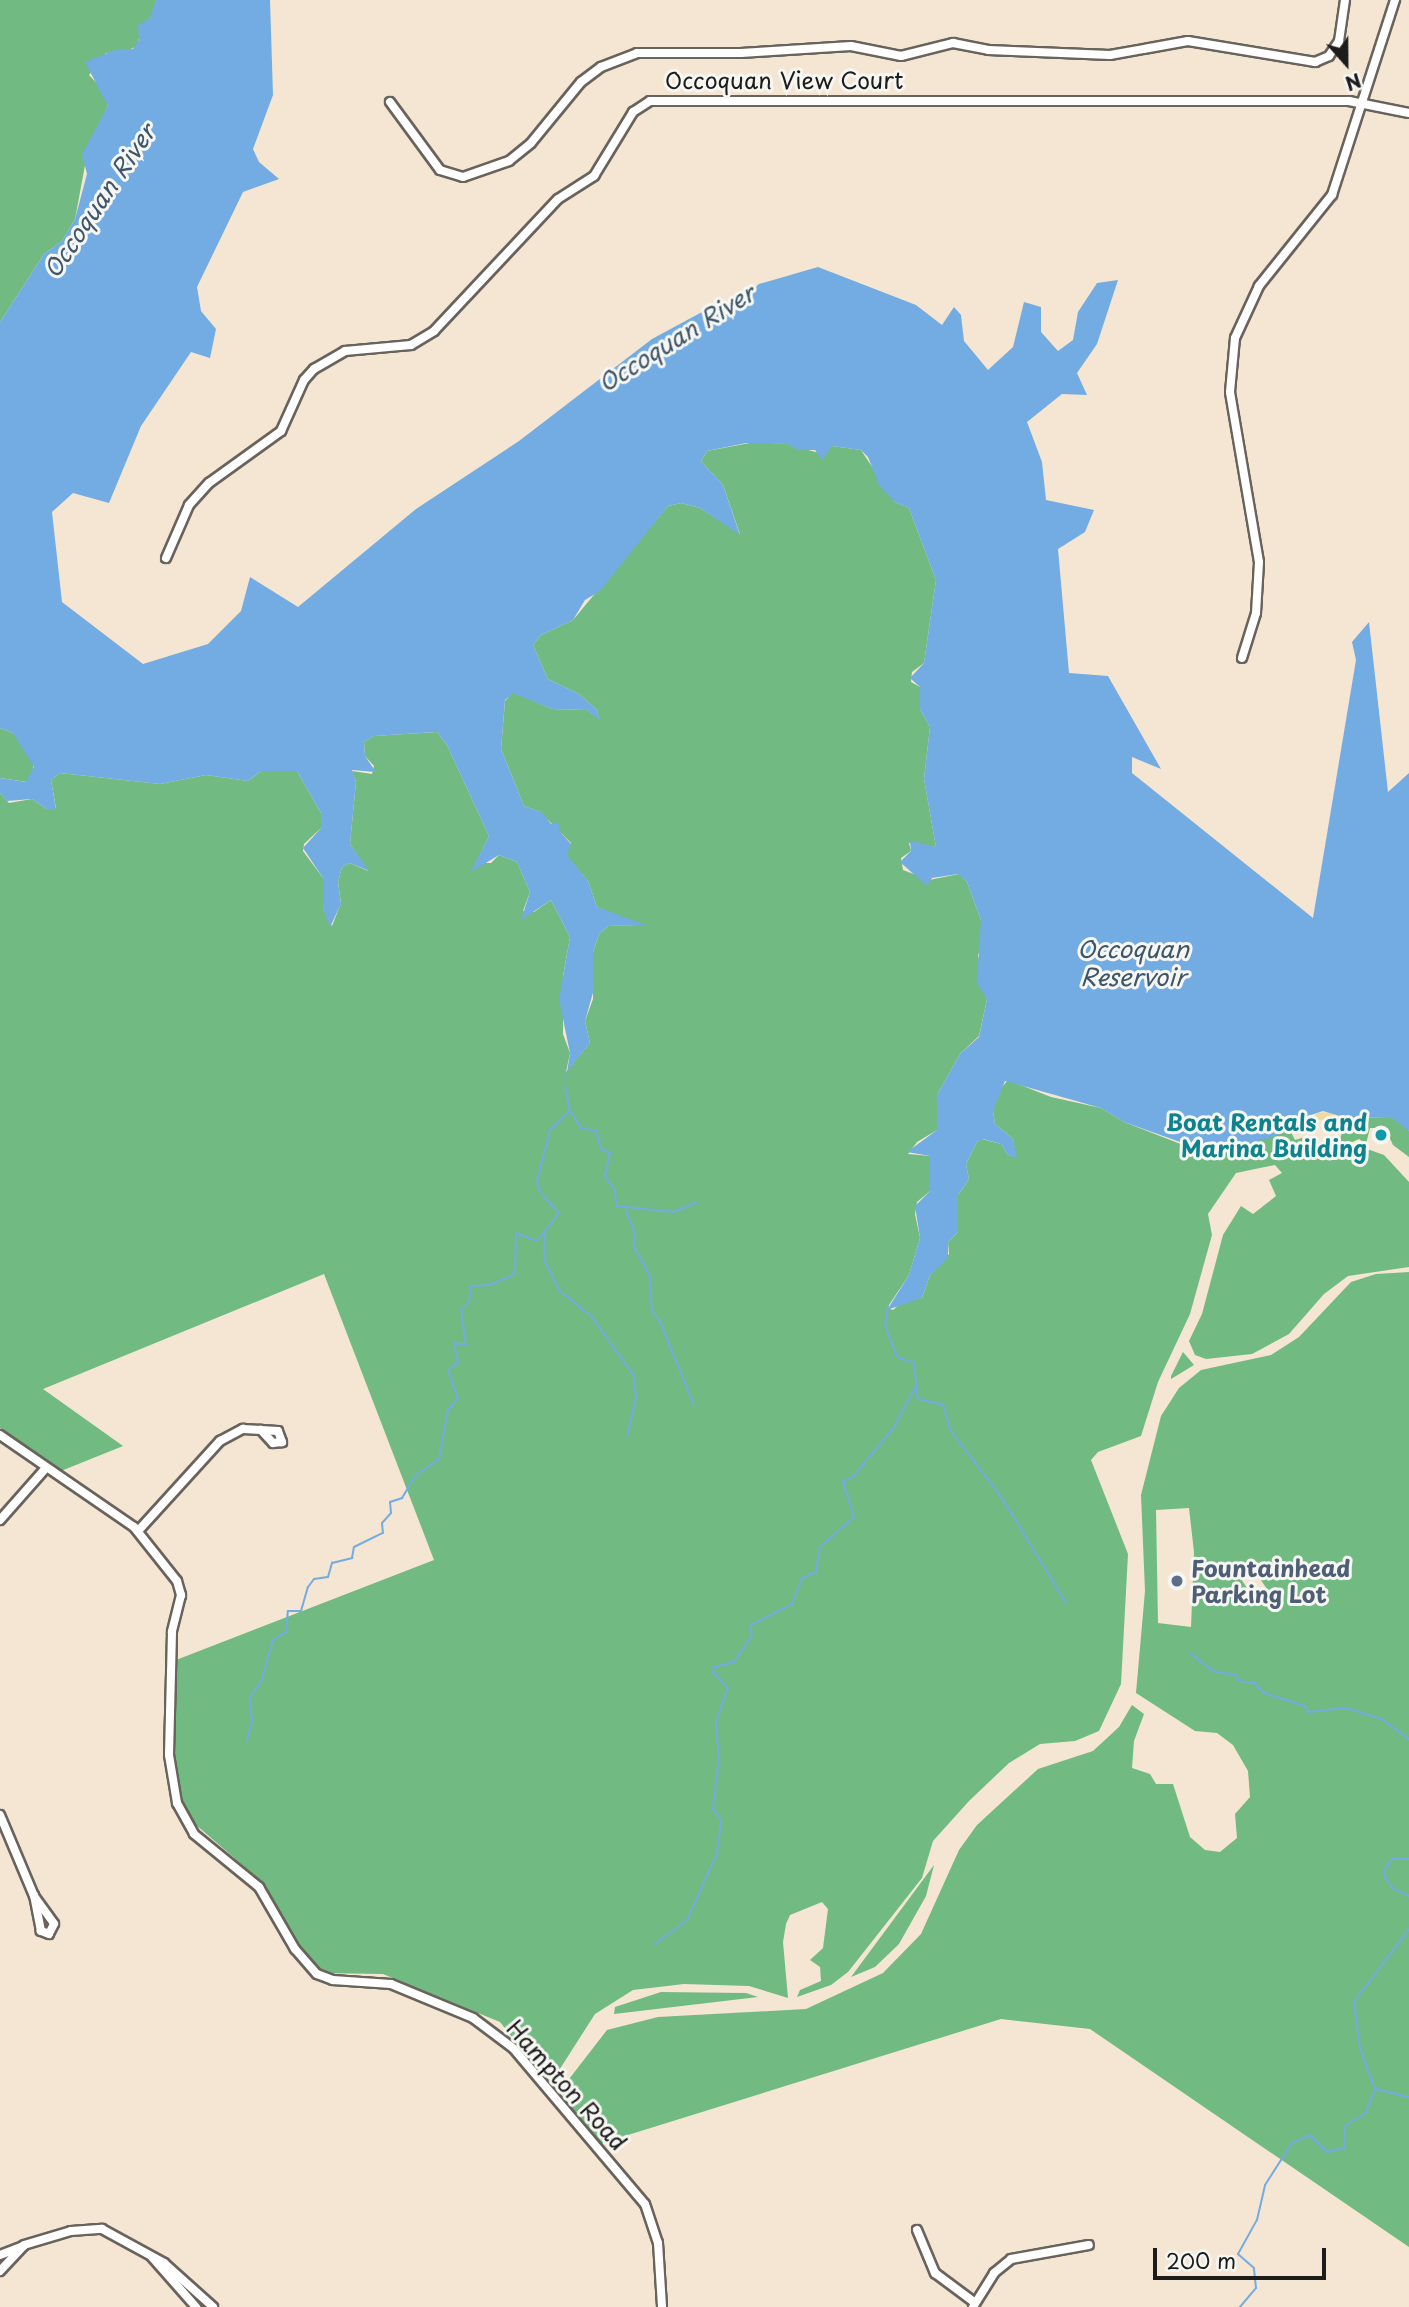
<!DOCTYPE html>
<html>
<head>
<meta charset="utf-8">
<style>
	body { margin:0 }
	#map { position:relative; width:1409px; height:2307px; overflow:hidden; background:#f4e6d2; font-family:"Playpen Sans",sans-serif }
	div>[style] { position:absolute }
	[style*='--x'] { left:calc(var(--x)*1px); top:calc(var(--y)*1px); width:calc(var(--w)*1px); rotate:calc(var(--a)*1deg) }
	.forest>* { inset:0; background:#71ba81 }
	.sand>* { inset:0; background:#eeda9e }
	.water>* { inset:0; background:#72ace2 }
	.stream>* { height:2px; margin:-1px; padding:0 1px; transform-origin:1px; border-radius:1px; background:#72ace2 }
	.roads { filter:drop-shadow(2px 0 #68635c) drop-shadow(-2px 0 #68635c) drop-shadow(0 2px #68635c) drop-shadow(0 -2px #68635c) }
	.minor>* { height:8px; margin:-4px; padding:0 4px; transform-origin:4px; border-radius:4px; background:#fff }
	.dots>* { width:19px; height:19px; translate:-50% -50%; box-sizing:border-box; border:4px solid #f6f6f2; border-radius:50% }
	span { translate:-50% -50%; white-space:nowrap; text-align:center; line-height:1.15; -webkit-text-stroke:6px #f6f6f2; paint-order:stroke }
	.street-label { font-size:23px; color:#1c1c1c }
	.culture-label { font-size:23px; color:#0d838f; font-weight:700 }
	.right { translate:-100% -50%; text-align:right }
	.service-label { font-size:23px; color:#4e5e75; font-weight:700 }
	.left { translate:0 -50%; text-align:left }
	.water-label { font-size:24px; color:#3e566b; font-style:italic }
	.north { position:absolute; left:1311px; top:28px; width:70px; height:70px; -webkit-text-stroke:5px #f6f6f2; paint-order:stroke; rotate:159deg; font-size:19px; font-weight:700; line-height:28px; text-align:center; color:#1c1c1c }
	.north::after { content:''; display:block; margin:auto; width:24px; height:32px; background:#1c1c1c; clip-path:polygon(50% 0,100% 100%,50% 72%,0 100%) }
	.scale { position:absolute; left:1153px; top:2248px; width:173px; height:32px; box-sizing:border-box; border:4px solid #1c1c1c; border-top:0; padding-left:9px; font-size:21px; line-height:24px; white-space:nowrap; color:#1c1c1c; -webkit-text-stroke:5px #f6f6f2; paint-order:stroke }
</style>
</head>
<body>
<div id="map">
	<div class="forest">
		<i style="clip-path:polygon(0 0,156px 0,154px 13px,140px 30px,138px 45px,126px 52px,106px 53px,89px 75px,104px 91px,108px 106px,88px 149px,75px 219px,62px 241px,44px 254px,0 322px)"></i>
		<i style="clip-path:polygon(755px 442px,787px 444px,819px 453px,832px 446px,861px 450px,895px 502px,909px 508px,936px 580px,924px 663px,912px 672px,911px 682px,920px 687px,920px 709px,930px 727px,924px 779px,936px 847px,909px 843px,911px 851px,901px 858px,903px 870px,929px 880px,959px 874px,967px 882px,981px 920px,982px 945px,978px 955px,987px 999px,979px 1036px,960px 1054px,937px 1095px,937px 1130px,917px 1142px,908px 1154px,930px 1156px,930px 1191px,917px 1202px,915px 1214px,920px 1238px,909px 1275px,887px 1308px,893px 1310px,905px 1300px,922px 1298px,930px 1275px,949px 1254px,948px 1242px,958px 1232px,958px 1195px,969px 1179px,966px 1164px,977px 1142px,982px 1139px,1001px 1144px,1008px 1155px,1016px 1157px,1013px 1139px,995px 1124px,993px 1111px,998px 1092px,1008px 1080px,1051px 1097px,1101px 1108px,1124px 1122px,1196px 1150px,1235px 1147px,1290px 1130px,1295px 1140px,1308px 1136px,1323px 1145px,1339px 1142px,1347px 1118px,1391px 1117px,1404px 1123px,1409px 1131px,1409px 1157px,1393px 1145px,1385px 1128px,1370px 1128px,1366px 1144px,1359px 1139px,1346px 1145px,1348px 1153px,1370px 1150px,1384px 1155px,1409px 1182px,1409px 1267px,1348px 1276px,1324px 1294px,1289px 1334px,1252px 1354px,1206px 1359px,1195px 1355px,1189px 1341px,1202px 1314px,1223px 1235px,1241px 1206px,1253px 1214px,1276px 1196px,1269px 1180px,1282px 1173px,1275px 1165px,1236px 1173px,1208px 1214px,1212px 1235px,1190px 1314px,1158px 1382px,1141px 1436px,1098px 1452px,1091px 1460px,1128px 1554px,1121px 1684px,1099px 1731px,1075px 1741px,1040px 1744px,1009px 1763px,969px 1801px,933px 1841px,922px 1878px,848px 1972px,831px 1985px,797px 1997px,800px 1990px,821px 1981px,820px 1967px,810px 1960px,823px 1948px,828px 1909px,822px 1902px,790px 1915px,786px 1924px,783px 1942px,788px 1998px,749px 1986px,684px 1984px,633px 1990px,595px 2014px,556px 2075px,548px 2070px,540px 2072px,500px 2022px,383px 1974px,317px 1973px,261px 1881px,188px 1818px,178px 1789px,173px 1743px,176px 1660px,434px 1560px,324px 1274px,43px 1389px,123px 1446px,61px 1471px,0 1428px,0 793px,9px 803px,32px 799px,47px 809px,56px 808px,51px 780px,60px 773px,160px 784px,206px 775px,248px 781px,261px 771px,297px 771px,321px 813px,321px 828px,304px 844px,303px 851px,323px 878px,323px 908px,332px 926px,341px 903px,338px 882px,342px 867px,350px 863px,368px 871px,350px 844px,356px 782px,352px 771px,372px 774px,374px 766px,365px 756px,364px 742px,374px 736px,437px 732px,447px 745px,489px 836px,476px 863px,491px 863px,499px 855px,517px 862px,530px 892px,523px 911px,534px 912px,551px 900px,570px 937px,563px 976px,563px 1034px,570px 1053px,566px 1072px,590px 1043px,585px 1021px,593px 999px,593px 952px,599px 934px,608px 926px,637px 925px,597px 907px,588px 881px,566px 855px,571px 843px,540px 812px,524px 806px,501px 749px,505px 701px,513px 692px,552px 709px,587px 710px,599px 719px,597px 710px,579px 694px,548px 679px,533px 645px,541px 635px,573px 620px,668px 506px,681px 503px,700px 508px,740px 534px,723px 485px,701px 461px,707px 451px)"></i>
		<i style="clip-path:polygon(0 728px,13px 733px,32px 758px,34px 771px,27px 782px,0 778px)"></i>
		<i style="clip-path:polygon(evenodd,1409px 1272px,1409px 2247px,1090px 2029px,1001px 2019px,599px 2144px,566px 2105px,573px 2099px,566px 2083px,607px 2030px,658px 2017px,806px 2009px,883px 1973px,921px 1934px,959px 1850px,977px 1825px,1038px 1769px,1093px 1751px,1119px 1727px,1132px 1705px,1144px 1714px,1134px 1741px,1132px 1768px,1150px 1774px,1156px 1784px,1173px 1784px,1190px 1837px,1205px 1850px,1220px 1852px,1237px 1838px,1235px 1814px,1250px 1797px,1248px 1771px,1233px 1745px,1217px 1733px,1195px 1731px,1136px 1693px,1145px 1591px,1141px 1495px,1161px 1416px,1179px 1388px,1201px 1370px,1271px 1355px,1299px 1337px,1351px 1282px,1376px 1274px,1409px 1272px,1189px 1508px,1194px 1552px,1191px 1627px,1158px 1623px,1156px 1510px,1189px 1508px,1409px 1272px,1254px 1570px,1267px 1589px,1254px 1598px,1241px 1579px,1254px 1570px)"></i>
		<i style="clip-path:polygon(1183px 1352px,1194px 1365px,1171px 1379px,1171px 1376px)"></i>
		<i style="clip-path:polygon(934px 1865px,926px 1896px,899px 1944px,875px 1967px,851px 1977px)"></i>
		<i style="clip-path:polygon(661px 1992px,746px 1993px,758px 1997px,614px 2014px,615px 2007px)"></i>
	</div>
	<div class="sand">
		<i style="clip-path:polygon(1338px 1112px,1347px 1119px,1316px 1120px,1315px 1113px)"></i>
	</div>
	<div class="water">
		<i style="clip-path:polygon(156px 0,270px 0,273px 95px,253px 149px,259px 162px,279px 179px,243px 192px,197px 287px,201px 311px,216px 329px,210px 358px,191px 352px,141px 426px,109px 503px,73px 493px,52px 512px,62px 602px,143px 664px,208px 644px,241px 611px,250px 577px,298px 607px,416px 509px,519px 441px,652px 339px,702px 312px,735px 305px,759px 284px,818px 267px,916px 305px,942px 325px,954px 307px,961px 315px,964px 341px,988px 370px,1013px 347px,1024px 302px,1041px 307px,1041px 332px,1058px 351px,1073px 340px,1078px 312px,1097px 283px,1118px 280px,1097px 344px,1077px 373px,1087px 395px,1062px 394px,1027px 422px,1042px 462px,1046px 500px,1094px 510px,1085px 532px,1058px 549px,1069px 673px,1108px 676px,1161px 769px,1132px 757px,1132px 773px,1313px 918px,1356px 660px,1352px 642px,1369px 622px,1388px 792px,1409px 773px,1409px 1131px,1391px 1117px,1347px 1118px,1323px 1111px,1295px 1120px,1289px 1130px,1269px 1138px,1235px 1147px,1191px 1150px,1183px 1143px,1124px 1122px,1101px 1108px,1005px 1081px,993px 1111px,995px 1124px,1013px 1139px,1017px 1158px,1008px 1155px,1001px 1144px,983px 1139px,977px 1142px,966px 1164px,969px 1179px,958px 1195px,958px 1232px,948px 1242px,948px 1258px,930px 1275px,922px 1298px,887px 1310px,909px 1275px,920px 1238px,915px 1206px,930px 1191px,930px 1156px,907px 1152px,937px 1130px,937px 1095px,960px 1054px,979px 1037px,987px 999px,977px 983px,981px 920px,967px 882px,958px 874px,932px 878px,927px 886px,900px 862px,911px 851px,910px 841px,936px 847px,924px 779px,930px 727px,920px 709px,920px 687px,910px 678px,924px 663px,936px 580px,909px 508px,895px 502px,879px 485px,868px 457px,861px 450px,832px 446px,822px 460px,815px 450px,798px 450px,787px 444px,746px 443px,707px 451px,701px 461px,723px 485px,740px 535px,700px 508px,681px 503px,668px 506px,600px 591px,585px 600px,573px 620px,541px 635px,533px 645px,548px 679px,579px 694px,597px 710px,600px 721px,587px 710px,552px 709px,513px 693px,505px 700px,501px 749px,524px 806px,543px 813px,551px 824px,558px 822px,561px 833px,571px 844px,567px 855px,588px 881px,597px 907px,646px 925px,608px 926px,599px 934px,593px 952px,594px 989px,585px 1021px,590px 1043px,569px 1069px,565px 1085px,570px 1053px,559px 999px,570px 937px,551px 900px,521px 920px,530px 892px,517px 862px,499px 855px,471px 872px,489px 836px,447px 745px,437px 732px,374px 736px,364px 742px,365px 756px,376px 772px,352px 770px,356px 782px,350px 844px,369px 871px,350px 863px,342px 867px,338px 882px,341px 904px,330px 927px,323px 908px,323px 878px,303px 848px,321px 828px,321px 813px,297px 771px,261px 771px,248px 781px,206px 775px,160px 784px,60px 773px,51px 780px,56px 809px,47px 809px,32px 799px,7px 801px,0 793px,0 778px,26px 782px,34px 767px,13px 733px,0 728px,0 322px,44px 254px,62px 241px,75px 219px,87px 174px,82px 154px,108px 106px,85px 62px,115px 50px,133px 49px,139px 40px,138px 25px,150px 18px)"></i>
	</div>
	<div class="stream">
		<i style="--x:571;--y:1112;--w:19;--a:58"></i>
		<i style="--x:581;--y:1128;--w:15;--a:11"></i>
		<i style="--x:596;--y:1131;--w:19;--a:74"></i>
		<i style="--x:601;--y:1149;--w:10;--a:24"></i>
		<i style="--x:610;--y:1153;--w:24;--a:102"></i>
		<i style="--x:605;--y:1176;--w:18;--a:56"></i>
		<i style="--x:615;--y:1191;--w:15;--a:82"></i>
		<i style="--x:617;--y:1206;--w:57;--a:6"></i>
		<i style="--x:674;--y:1212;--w:25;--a:-23"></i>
		<i style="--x:626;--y:1210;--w:26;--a:69"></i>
		<i style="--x:635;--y:1234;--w:13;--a:94"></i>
		<i style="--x:634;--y:1247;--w:33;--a:61"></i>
		<i style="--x:650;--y:1276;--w:36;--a:87"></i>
		<i style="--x:652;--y:1312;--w:10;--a:45"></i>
		<i style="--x:659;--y:1319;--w:93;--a:67.9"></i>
		<i style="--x:545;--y:1232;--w:27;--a:92"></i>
		<i style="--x:544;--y:1259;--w:34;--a:64"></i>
		<i style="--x:559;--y:1290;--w:43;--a:39.3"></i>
		<i style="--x:592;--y:1317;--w:72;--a:54.6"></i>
		<i style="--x:634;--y:1376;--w:22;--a:85"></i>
		<i style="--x:636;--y:1398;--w:39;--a:103"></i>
		<i style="--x:888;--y:1306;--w:18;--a:99"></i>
		<i style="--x:885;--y:1324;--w:35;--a:70"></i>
		<i style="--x:897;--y:1357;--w:18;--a:19"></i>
		<i style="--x:914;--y:1363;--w:36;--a:84"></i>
		<i style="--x:918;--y:1399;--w:26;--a:13"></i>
		<i style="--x:943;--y:1405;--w:27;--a:73"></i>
		<i style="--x:951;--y:1431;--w:84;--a:52.7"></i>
		<i style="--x:1002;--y:1498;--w:123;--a:58.6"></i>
		<i style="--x:1190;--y:1653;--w:29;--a:38"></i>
		<i style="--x:1213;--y:1671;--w:23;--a:10"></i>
		<i style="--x:1236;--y:1675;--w:7;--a:63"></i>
		<i style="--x:1239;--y:1681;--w:15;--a:8"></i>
		<i style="--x:1254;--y:1683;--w:14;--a:45"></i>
		<i style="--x:1264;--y:1693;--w:43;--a:17.6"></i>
		<i style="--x:1305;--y:1706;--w:7;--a:63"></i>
		<i style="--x:1308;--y:1712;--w:38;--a:-6"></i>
		<i style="--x:1346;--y:1708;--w:38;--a:17"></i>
		<i style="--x:1382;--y:1719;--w:34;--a:37"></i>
		<i style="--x:247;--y:1740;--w:18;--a:-74"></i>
		<i style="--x:252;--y:1723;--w:26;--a:-94"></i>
		<i style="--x:250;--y:1697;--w:19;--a:-54"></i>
		<i style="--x:261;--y:1682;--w:44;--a:-74.1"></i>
		<i style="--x:273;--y:1640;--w:15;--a:-32"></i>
		<i style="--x:286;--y:1632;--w:21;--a:-85"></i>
		<i style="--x:288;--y:1611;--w:13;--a:0"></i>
		<i style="--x:301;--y:1611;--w:25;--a:-74"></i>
		<i style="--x:308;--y:1587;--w:10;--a:-53"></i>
		<i style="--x:314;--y:1579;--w:14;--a:-8"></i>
		<i style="--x:328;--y:1577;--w:15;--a:-74"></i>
		<i style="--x:332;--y:1563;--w:21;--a:-14"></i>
		<i style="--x:352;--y:1558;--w:11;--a:-80"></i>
		<i style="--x:354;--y:1547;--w:32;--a:-26"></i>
		<i style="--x:383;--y:1533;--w:10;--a:-96"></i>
		<i style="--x:382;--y:1523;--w:13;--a:-48"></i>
		<i style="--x:391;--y:1513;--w:11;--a:-95"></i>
		<i style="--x:390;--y:1502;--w:13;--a:-18"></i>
		<i style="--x:402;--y:1498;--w:26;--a:-59"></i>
		<i style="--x:415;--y:1476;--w:29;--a:-35"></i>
		<i style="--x:439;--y:1459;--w:50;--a:-79.6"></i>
		<i style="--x:448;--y:1410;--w:15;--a:-48"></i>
		<i style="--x:458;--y:1399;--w:31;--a:-109"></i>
		<i style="--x:448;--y:1370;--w:12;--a:-35"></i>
		<i style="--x:458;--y:1363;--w:20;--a:-101"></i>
		<i style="--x:454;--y:1343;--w:12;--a:9"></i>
		<i style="--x:466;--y:1345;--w:35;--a:-98"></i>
		<i style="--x:461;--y:1310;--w:11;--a:-45"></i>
		<i style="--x:469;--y:1302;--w:16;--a:-83"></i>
		<i style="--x:471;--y:1286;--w:19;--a:-3"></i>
		<i style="--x:490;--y:1285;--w:27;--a:-24"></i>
		<i style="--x:515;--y:1274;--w:41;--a:-88.6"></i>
		<i style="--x:516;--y:1233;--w:22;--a:21"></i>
		<i style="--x:537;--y:1241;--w:36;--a:-52"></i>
		<i style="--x:559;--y:1213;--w:28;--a:-132"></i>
		<i style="--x:540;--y:1192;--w:10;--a:-107"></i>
		<i style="--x:537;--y:1182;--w:54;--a:-76"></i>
		<i style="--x:550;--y:1130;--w:28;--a:-44"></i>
		<i style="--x:570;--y:1111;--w:26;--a:-101"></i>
		<i style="--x:1409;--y:1859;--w:16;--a:180"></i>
		<i style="--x:1393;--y:1859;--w:10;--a:135"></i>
		<i style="--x:1386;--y:1866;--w:11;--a:100"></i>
		<i style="--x:1384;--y:1877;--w:16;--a:50"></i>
		<i style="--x:1394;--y:1889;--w:17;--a:25"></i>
		<i style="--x:654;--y:1945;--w:41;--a:-37.1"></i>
		<i style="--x:687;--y:1920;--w:72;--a:-65.6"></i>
		<i style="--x:717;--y:1854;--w:34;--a:-83"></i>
		<i style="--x:721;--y:1820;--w:14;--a:-126"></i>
		<i style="--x:713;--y:1809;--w:50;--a:-83.2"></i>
		<i style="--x:719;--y:1759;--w:37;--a:-95"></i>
		<i style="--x:716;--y:1722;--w:36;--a:-71"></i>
		<i style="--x:728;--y:1688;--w:22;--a:-133"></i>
		<i style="--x:713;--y:1672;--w:5;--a:-79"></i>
		<i style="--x:714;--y:1667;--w:21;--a:-14"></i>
		<i style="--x:734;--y:1662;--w:32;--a:-56"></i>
		<i style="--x:752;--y:1635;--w:9;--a:-103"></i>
		<i style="--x:750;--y:1626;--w:47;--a:-27.6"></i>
		<i style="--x:792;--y:1604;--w:28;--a:-69"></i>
		<i style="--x:802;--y:1578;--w:15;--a:-23"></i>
		<i style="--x:816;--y:1572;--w:25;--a:-81"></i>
		<i style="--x:820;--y:1547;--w:45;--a:-41.4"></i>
		<i style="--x:854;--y:1517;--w:38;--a:-107"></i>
		<i style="--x:843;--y:1481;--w:11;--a:-22"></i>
		<i style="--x:853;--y:1477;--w:65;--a:-50.6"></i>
		<i style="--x:894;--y:1427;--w:44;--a:-61.7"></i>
		<i style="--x:1376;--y:2089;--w:34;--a:14"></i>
		<i style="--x:1240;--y:2307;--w:25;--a:-50"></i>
		<i style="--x:1256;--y:2288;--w:20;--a:-96"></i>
		<i style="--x:1254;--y:2268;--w:21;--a:-139"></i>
		<i style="--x:1238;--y:2254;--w:39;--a:-61"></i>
		<i style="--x:1257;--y:2220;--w:36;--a:-77"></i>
		<i style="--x:1265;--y:2185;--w:50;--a:-57.3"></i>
		<i style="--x:1292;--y:2143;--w:20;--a:-24"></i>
		<i style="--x:1310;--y:2135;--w:24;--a:45"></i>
		<i style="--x:1327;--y:2152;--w:17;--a:-13"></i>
		<i style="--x:1344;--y:2148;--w:22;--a:-87"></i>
		<i style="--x:1345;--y:2126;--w:25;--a:-32"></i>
		<i style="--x:1366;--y:2113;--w:26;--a:-69"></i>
		<i style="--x:1375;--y:2089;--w:44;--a:-110.1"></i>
		<i style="--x:1360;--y:2048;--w:46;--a:-97.4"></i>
		<i style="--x:1354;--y:2002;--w:91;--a:-53"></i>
	</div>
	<div class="roads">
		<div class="minor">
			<i style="--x:390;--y:102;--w:84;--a:53.7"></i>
			<i style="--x:440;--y:170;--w:24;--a:17"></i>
			<i style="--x:463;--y:177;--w:49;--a:-19.2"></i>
			<i style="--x:509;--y:161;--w:28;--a:-39"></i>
			<i style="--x:531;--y:143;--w:79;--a:-50.7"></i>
			<i style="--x:581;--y:82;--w:25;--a:-37"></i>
			<i style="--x:601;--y:67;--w:39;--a:-21"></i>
			<i style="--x:637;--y:53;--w:104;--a:0"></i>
			<i style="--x:741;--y:53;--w:110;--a:-3.6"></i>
			<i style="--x:851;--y:46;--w:51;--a:11.3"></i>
			<i style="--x:901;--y:56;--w:54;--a:-14"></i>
			<i style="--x:953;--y:43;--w:36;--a:11"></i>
			<i style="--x:988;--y:50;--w:122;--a:2.3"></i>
			<i style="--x:1110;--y:55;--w:79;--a:-10.2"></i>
			<i style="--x:1188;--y:41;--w:129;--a:9.4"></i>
			<i style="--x:1315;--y:62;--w:15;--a:-23"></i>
			<i style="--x:1329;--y:56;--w:18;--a:-56"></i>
			<i style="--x:1339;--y:41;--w:41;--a:-81.7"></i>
			<i style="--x:166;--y:558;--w:58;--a:-66.5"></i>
			<i style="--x:189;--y:505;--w:30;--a:-48"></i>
			<i style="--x:209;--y:483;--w:89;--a:-35.8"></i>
			<i style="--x:281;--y:431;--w:56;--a:-65.7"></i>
			<i style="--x:304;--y:380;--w:15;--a:-48"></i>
			<i style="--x:314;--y:369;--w:36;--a:-30"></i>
			<i style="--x:345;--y:351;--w:66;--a:-5.2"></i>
			<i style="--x:411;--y:345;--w:27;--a:-31"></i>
			<i style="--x:434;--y:331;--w:181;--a:-46.8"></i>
			<i style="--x:558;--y:199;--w:43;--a:-32.6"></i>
			<i style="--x:594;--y:176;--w:75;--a:-58.6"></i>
			<i style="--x:633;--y:112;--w:20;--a:-33"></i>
			<i style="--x:650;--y:101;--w:699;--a:0"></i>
			<i style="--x:1349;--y:101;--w:61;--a:11.3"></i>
			<i style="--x:1242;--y:658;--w:47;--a:-72.7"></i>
			<i style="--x:1256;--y:613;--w:51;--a:-86.6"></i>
			<i style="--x:1259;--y:562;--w:172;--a:-99.7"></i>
			<i style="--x:1230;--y:392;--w:54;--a:-84.7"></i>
			<i style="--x:1235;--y:338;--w:57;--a:-65.2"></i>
			<i style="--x:1259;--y:286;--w:117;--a:-51.3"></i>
			<i style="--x:1332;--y:195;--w:205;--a:-72.1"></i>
			<i style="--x:261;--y:1430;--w:17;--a:3"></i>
			<i style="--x:278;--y:1431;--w:12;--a:70"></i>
			<i style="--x:282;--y:1442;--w:9;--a:174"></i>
			<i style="--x:273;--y:1443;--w:18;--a:-133"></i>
			<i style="--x:0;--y:1435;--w:163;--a:34.5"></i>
			<i style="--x:134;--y:1527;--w:69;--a:51.5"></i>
			<i style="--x:177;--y:1581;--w:15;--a:74"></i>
			<i style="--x:181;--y:1595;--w:38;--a:104"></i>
			<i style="--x:172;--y:1632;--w:123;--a:91.4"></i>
			<i style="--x:169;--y:1755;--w:49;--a:80.5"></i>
			<i style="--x:177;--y:1803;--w:35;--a:61"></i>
			<i style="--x:194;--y:1834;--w:84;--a:39.2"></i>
			<i style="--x:259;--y:1887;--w:72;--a:59.9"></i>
			<i style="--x:295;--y:1949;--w:33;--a:49"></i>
			<i style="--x:317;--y:1974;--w:17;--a:21"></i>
			<i style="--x:333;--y:1980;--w:58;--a:3.9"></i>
			<i style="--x:391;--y:1984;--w:89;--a:22.5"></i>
			<i style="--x:473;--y:2018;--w:50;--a:36.9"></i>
			<i style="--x:513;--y:2048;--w:204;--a:49.8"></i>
			<i style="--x:645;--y:2204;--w:41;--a:71.6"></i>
			<i style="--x:658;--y:2243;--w:64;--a:86.4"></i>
			<i style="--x:0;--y:1520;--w:68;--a:-48.6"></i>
			<i style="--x:138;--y:1531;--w:122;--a:-47.7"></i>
			<i style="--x:220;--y:1441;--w:26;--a:-28"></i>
			<i style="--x:243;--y:1429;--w:18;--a:3"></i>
			<i style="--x:0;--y:1815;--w:88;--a:67.2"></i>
			<i style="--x:34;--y:1896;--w:34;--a:54"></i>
			<i style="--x:54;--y:1924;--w:11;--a:117"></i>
			<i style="--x:49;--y:1934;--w:9;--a:-159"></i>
			<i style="--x:41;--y:1931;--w:36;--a:-101"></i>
			<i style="--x:917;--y:2230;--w:47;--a:67.3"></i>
			<i style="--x:935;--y:2273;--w:49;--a:36.6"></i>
			<i style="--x:0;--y:2255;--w:25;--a:-21"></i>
			<i style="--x:152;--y:2257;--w:67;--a:48.7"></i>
			<i style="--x:0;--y:2271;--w:35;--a:-47"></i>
			<i style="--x:24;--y:2245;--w:49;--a:-16.6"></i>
			<i style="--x:71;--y:2231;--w:31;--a:-4"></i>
			<i style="--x:102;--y:2229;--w:71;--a:28.7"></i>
			<i style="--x:164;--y:2263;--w:66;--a:41.9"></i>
			<i style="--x:973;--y:2307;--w:40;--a:-58"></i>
			<i style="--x:994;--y:2273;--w:22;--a:-39"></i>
			<i style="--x:1011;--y:2259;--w:79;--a:-10.2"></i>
		</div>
	</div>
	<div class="dots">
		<i style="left:1381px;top:1135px;background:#0f9aa8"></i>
		<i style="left:1177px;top:1581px;background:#5c6f8a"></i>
	</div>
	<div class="street-label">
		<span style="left:784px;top:80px">Occoquan View Court</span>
		<span style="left:567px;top:2085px;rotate:48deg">Hampton Road</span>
	</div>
	<div class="culture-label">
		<span class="right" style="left:1367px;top:1135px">Boat Rentals and<br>Marina Building</span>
	</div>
	<div class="service-label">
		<span class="left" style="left:1191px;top:1581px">Fountainhead<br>Parking Lot</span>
	</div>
	<div class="water-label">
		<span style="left:99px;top:201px;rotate:-56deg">Occoquan River</span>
		<span style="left:676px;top:338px;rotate:-32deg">Occoquan River</span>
		<span style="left:1133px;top:963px">Occoquan<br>Reservoir</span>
	</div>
	<div class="north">N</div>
	<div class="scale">200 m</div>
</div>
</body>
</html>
